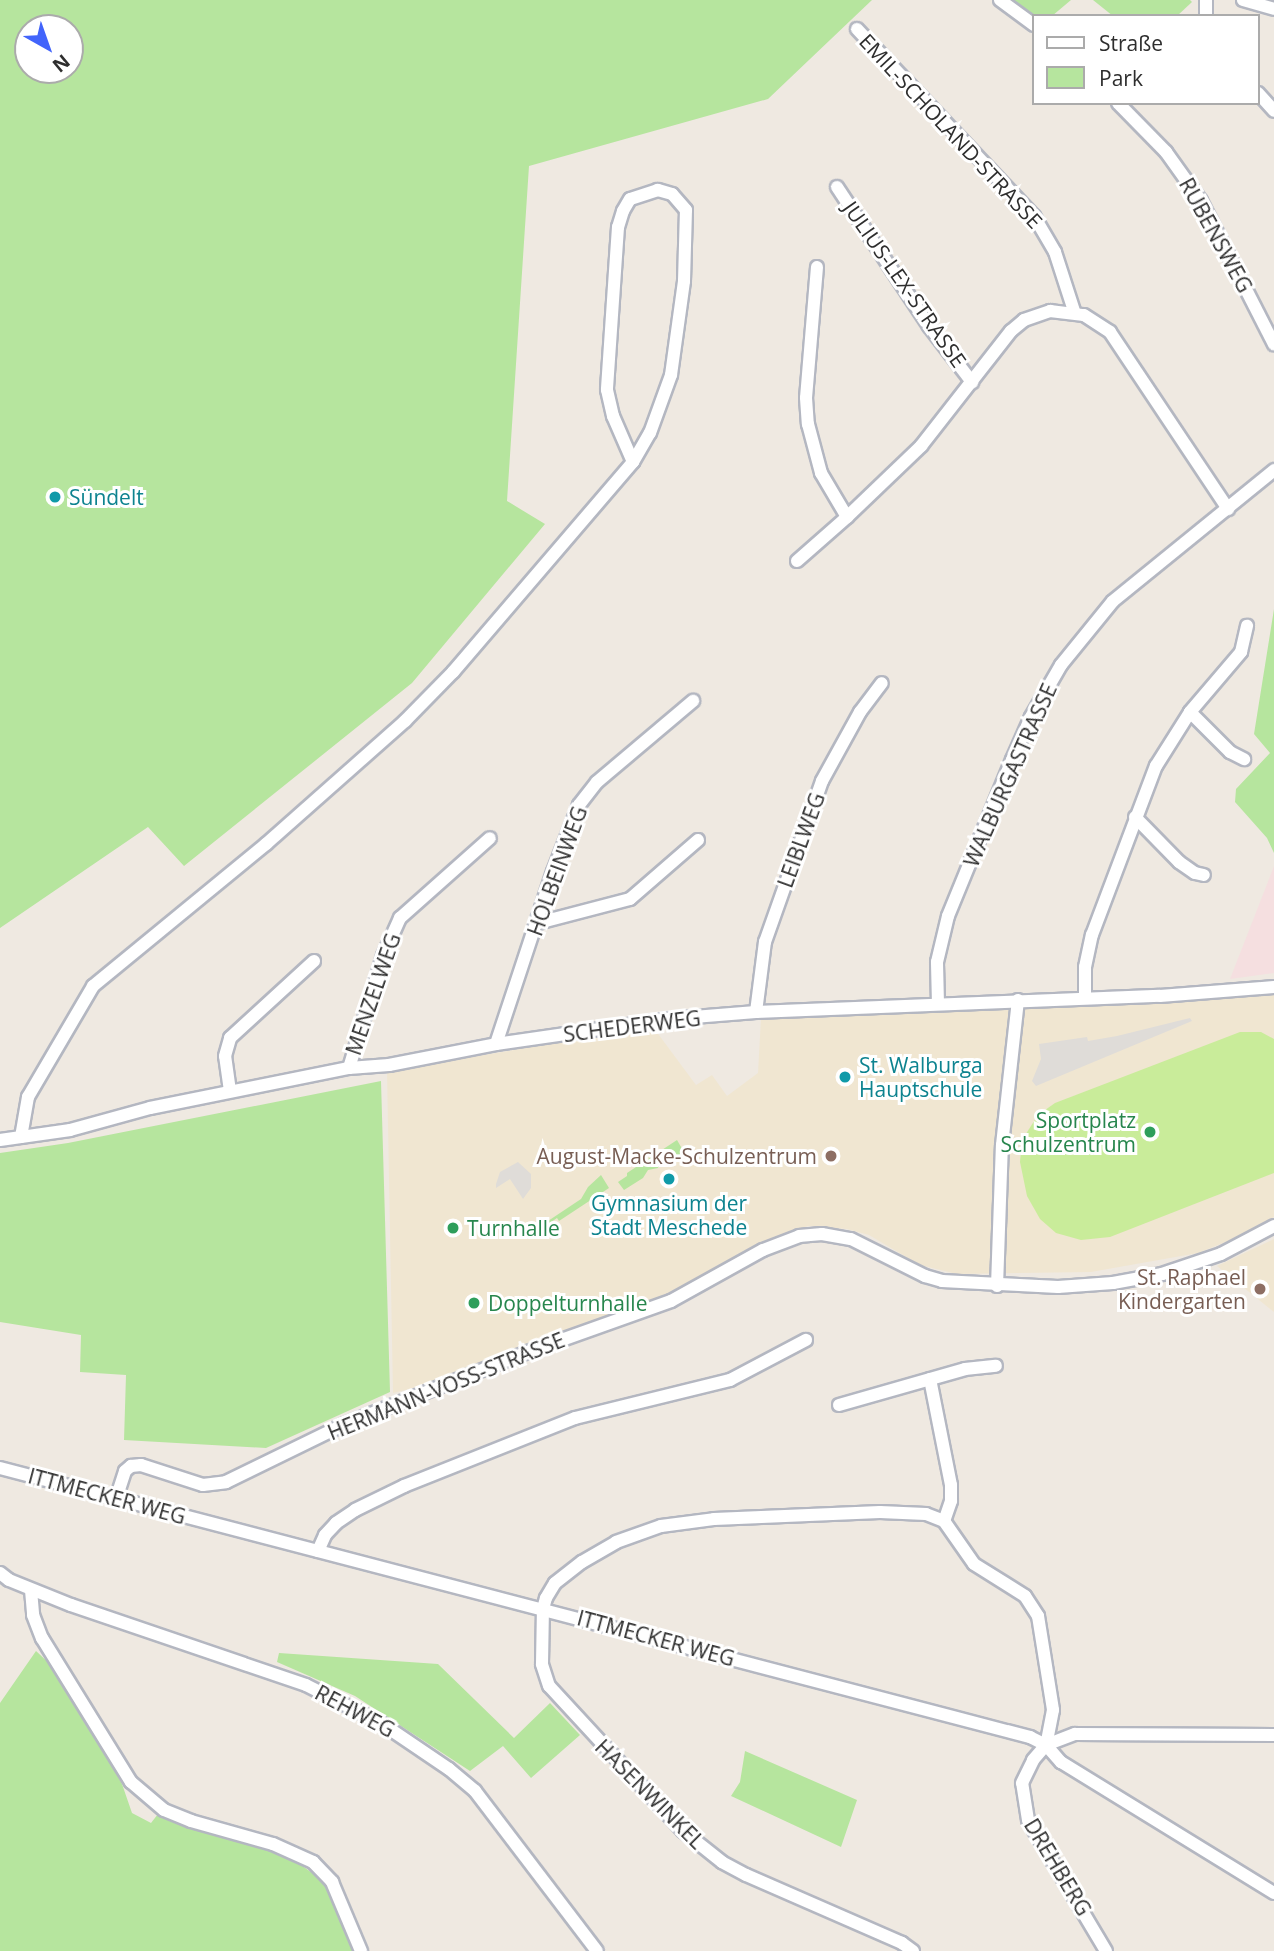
<!DOCTYPE html>
<html>
<head>
<meta charset="utf-8">
<style>
	body { margin:0 }
	#map { position:relative; width:1274px; height:1951px; overflow:hidden; background:#efe9e1; font-family:"Open Sans",sans-serif }
	div>[style] { position:absolute }
	[style*='--x'] { left:calc(var(--x)*1px); top:calc(var(--y)*1px); width:calc(var(--w)*1px); rotate:calc(var(--a)*1deg) }
	.education>* { inset:0; background:#f0e6d1 }
	.medical>* { inset:0; background:#f5dfe0 }
	.green>* { inset:0; background:#b6e59e }
	.pitch>* { inset:0; background:#c9ec9a }
	.plaza>* { inset:0; background:#dfdcd8 }
	.roads { filter:drop-shadow(2px 0 #b4b7c1) drop-shadow(-2px 0 #b4b7c1) drop-shadow(0 2px #b4b7c1) drop-shadow(0 -2px #b4b7c1) }
	.minor>* { height:12px; margin:-6px; padding:0 6px; transform-origin:6px; border-radius:6px; background:#fff }
	.dots>* { width:19px; height:19px; translate:-50% -50%; box-sizing:border-box; border:4px solid #fff; border-radius:50% }
	span { translate:-50% -50%; white-space:nowrap; text-align:center; line-height:1.15; -webkit-text-stroke:6px #fff; paint-order:stroke }
	.street-label { font-size:21px; color:#2e2e2e }
	.culture-label { font-size:21px; color:#0d838f }
	.left { translate:0 -50%; text-align:left }
	.leisure-label { font-size:21px; color:#27864d }
	.right { translate:-100% -50%; text-align:right }
	.education-label { font-size:21px; color:#785e54 }
	.legend { position:absolute; left:1032px; top:14px; width:228px; height:91px; box-sizing:border-box; background:#fff; border:2px solid #ababab; margin:0; padding:9px 12px; list-style:none; font-size:21px; color:#2e2e2e }
	.legend li { display:flex; align-items:center; gap:14px; height:35px }
	.legend b { width:35px; border:2px solid #ababab }
	.north { position:absolute; left:14px; top:14px; width:70px; height:70px; box-sizing:border-box; background:#fff; border:2px solid #ababab; border-radius:50%; rotate:140deg; font-size:19px; font-weight:700; line-height:28px; text-align:center; color:#2e2e2e }
	.north::after { content:''; display:block; margin:auto; width:24px; height:32px; background:#4264fb; clip-path:polygon(50% 0,100% 100%,50% 72%,0 100%) }
</style>
</head>
<body>
<div id="map">
	<div class="education">
		<i style="clip-path:polygon(1274px 995px,1274px 1217px,1248px 1233px,1198px 1253px,1091px 1272px,957px 1274px,920px 1265px,869px 1235px,847px 1229px,808px 1226px,772px 1238px,675px 1292px,426px 1385px,393px 1393px,387px 1071px,653px 1027px,696px 1085px,712px 1075px,727px 1096px,758px 1073px,761px 1018px,1149px 1004px)"></i>
		<i style="clip-path:polygon(1274px 1239px,1274px 1312px,1217px 1266px)"></i>
	</div>
	<div class="medical">
		<i style="clip-path:polygon(1274px 866px,1274px 973px,1230px 979px,1269px 879px)"></i>
	</div>
	<div class="green">
		<i style="clip-path:polygon(evenodd,0 0,872px 0,768px 99px,529px 166px,507px 501px,545px 524px,412px 683px,184px 866px,148px 827px,0 928px,0 0,28px 28px,70px 28px,70px 70px,28px 70px,28px 28px)"></i>
		<i style="clip-path:polygon(1011px 0,1071px 0,1052px 16px,1034px 16px)"></i>
		<i style="clip-path:polygon(1093px 0,1190px 0,1192px 2px,1177px 16px,1113px 16px)"></i>
		<i style="clip-path:polygon(1274px 609px,1274px 853px,1267px 838px,1235px 802px,1236px 789px,1270px 753px,1254px 734px)"></i>
		<i style="clip-path:polygon(381px 1081px,390px 1392px,266px 1448px,124px 1440px,126px 1375px,80px 1372px,81px 1335px,0 1322px,0 1153px,68px 1143px)"></i>
		<i style="clip-path:polygon(677px 1140px,684px 1152px,668px 1162px,659px 1163px,658px 1168px,648px 1170px,643px 1178px,624px 1190px,618px 1182px,627px 1176px,627px 1173px)"></i>
		<i style="clip-path:polygon(601px 1175px,609px 1188px,559px 1221px,557px 1218px,548px 1224px,548px 1221px,581px 1199px,588px 1187px)"></i>
		<i style="clip-path:polygon(36px 1651px,66px 1679px,122px 1784px,132px 1813px,151px 1823px,158px 1814px,195px 1829px,259px 1844px,293px 1859px,323px 1881px,354px 1951px,0 1951px,0 1703px)"></i>
		<i style="clip-path:polygon(279px 1653px,438px 1664px,514px 1738px,550px 1703px,580px 1735px,531px 1778px,503px 1746px,470px 1771px,355px 1696px,277px 1662px)"></i>
		<i style="clip-path:polygon(745px 1751px,857px 1800px,841px 1847px,731px 1796px,740px 1782px)"></i>
	</div>
	<div class="pitch">
		<i style="clip-path:polygon(1240px 1032px,1261px 1032px,1274px 1039px,1274px 1173px,1110px 1237px,1081px 1240px,1056px 1233px,1040px 1219px,1027px 1196px,1020px 1162px,1022px 1140px,1038px 1115px,1055px 1103px)"></i>
	</div>
	<div class="plaza">
		<i style="clip-path:polygon(1190px 1018px,1192px 1021px,1036px 1086px,1032px 1081px,1041px 1059px,1039px 1044px,1087px 1037px,1088px 1041px,1117px 1036px)"></i>
		<i style="clip-path:polygon(518px 1162px,531px 1174px,531px 1188px,523px 1199px,510px 1179px,496px 1188px,496px 1184px,500px 1172px)"></i>
	</div>
	<div class="roads">
		<div class="minor">
			<i style="--x:1000;--y:0;--w:42;--a:36.3"></i>
			<i style="--x:1243;--y:0;--w:32;--a:16"></i>
			<i style="--x:1206;--y:16;--w:16;--a:-90"></i>
			<i style="--x:857;--y:29;--w:257;--a:46.6"></i>
			<i style="--x:1034;--y:216;--w:42;--a:59.7"></i>
			<i style="--x:1055;--y:252;--w:62;--a:72.1"></i>
			<i style="--x:1258;--y:93;--w:24;--a:48"></i>
			<i style="--x:1118;--y:103;--w:69;--a:45.6"></i>
			<i style="--x:1166;--y:152;--w:60;--a:54.5"></i>
			<i style="--x:1201;--y:201;--w:161;--a:63"></i>
			<i style="--x:837;--y:187;--w:167;--a:56.5"></i>
			<i style="--x:929;--y:326;--w:71;--a:52.5"></i>
			<i style="--x:817;--y:267;--w:131;--a:94.8"></i>
			<i style="--x:806;--y:398;--w:26;--a:86"></i>
			<i style="--x:808;--y:424;--w:51;--a:75.1"></i>
			<i style="--x:821;--y:473;--w:51;--a:59.4"></i>
			<i style="--x:797;--y:561;--w:67;--a:-41.3"></i>
			<i style="--x:847;--y:517;--w:103;--a:-43.8"></i>
			<i style="--x:921;--y:446;--w:146;--a:-52"></i>
			<i style="--x:1011;--y:331;--w:17;--a:-40"></i>
			<i style="--x:1024;--y:320;--w:28;--a:-19"></i>
			<i style="--x:1050;--y:311;--w:34;--a:7"></i>
			<i style="--x:1084;--y:315;--w:31;--a:33"></i>
			<i style="--x:1110;--y:332;--w:213;--a:56.3"></i>
			<i style="--x:1190;--y:712;--w:57;--a:45"></i>
			<i style="--x:1230;--y:752;--w:16;--a:27"></i>
			<i style="--x:1135;--y:817;--w:63;--a:45.6"></i>
			<i style="--x:1179;--y:862;--w:19;--a:35"></i>
			<i style="--x:1195;--y:873;--w:9;--a:13"></i>
			<i style="--x:538;--y:923;--w:95;--a:-14.6"></i>
			<i style="--x:630;--y:899;--w:90;--a:-40.9"></i>
			<i style="--x:1085;--y:998;--w:31;--a:-90"></i>
			<i style="--x:1085;--y:967;--w:33;--a:-78"></i>
			<i style="--x:1092;--y:935;--w:181;--a:-69.3"></i>
			<i style="--x:1156;--y:766;--w:64;--a:-57.8"></i>
			<i style="--x:1190;--y:712;--w:79;--a:-49.6"></i>
			<i style="--x:1241;--y:652;--w:27;--a:-77"></i>
			<i style="--x:938;--y:1004;--w:42;--a:-91.4"></i>
			<i style="--x:937;--y:962;--w:47;--a:-76.6"></i>
			<i style="--x:948;--y:916;--w:169;--a:-67.7"></i>
			<i style="--x:1012;--y:760;--w:47;--a:-66.2"></i>
			<i style="--x:1031;--y:717;--w:60;--a:-60"></i>
			<i style="--x:1061;--y:665;--w:82;--a:-50.9"></i>
			<i style="--x:1113;--y:601;--w:208;--a:-39.1"></i>
			<i style="--x:756;--y:1012;--w:71;--a:-82.7"></i>
			<i style="--x:765;--y:942;--w:171;--a:-70.5"></i>
			<i style="--x:822;--y:781;--w:79;--a:-61.2"></i>
			<i style="--x:860;--y:712;--w:36;--a:-53"></i>
			<i style="--x:496;--y:1044;--w:181;--a:-71.7"></i>
			<i style="--x:553;--y:872;--w:72;--a:-68.8"></i>
			<i style="--x:579;--y:805;--w:29;--a:-52"></i>
			<i style="--x:597;--y:782;--w:126;--a:-40.2"></i>
			<i style="--x:349;--y:1068;--w:117;--a:-73.1"></i>
			<i style="--x:383;--y:956;--w:42;--a:-65.9"></i>
			<i style="--x:400;--y:918;--w:120;--a:-41.6"></i>
			<i style="--x:230;--y:1091;--w:35;--a:-98"></i>
			<i style="--x:225;--y:1056;--w:19;--a:-74"></i>
			<i style="--x:230;--y:1038;--w:114;--a:-42.5"></i>
			<i style="--x:21;--y:1137;--w:41;--a:-80.1"></i>
			<i style="--x:28;--y:1097;--w:129;--a:-59.6"></i>
			<i style="--x:93;--y:986;--w:224;--a:-39.4"></i>
			<i style="--x:266;--y:844;--w:186;--a:-41.5"></i>
			<i style="--x:405;--y:721;--w:69;--a:-45.6"></i>
			<i style="--x:453;--y:672;--w:277;--a:-49.4"></i>
			<i style="--x:633;--y:462;--w:34;--a:-60"></i>
			<i style="--x:650;--y:433;--w:62;--a:-70.1"></i>
			<i style="--x:671;--y:375;--w:95;--a:-82.1"></i>
			<i style="--x:684;--y:281;--w:71;--a:-88.4"></i>
			<i style="--x:686;--y:210;--w:21;--a:-131"></i>
			<i style="--x:672;--y:194;--w:15;--a:-164"></i>
			<i style="--x:658;--y:190;--w:29;--a:162"></i>
			<i style="--x:630;--y:199;--w:14;--a:120"></i>
			<i style="--x:623;--y:211;--w:17;--a:107"></i>
			<i style="--x:618;--y:227;--w:163;--a:93.9"></i>
			<i style="--x:607;--y:390;--w:27;--a:77"></i>
			<i style="--x:613;--y:416;--w:50;--a:66.5"></i>
			<i style="--x:0;--y:1140;--w:71;--a:-8.1"></i>
			<i style="--x:70;--y:1130;--w:83;--a:-15.4"></i>
			<i style="--x:150;--y:1108;--w:203;--a:-11.4"></i>
			<i style="--x:349;--y:1068;--w:40;--a:-4.3"></i>
			<i style="--x:389;--y:1065;--w:109;--a:-11.1"></i>
			<i style="--x:496;--y:1044;--w:175;--a:-8.2"></i>
			<i style="--x:669;--y:1019;--w:87;--a:-4.6"></i>
			<i style="--x:756;--y:1012;--w:404;--a:-2.3"></i>
			<i style="--x:1160;--y:996;--w:114;--a:-4.5"></i>
			<i style="--x:997;--y:1286;--w:141;--a:-88"></i>
			<i style="--x:1002;--y:1145;--w:146;--a:-83.7"></i>
			<i style="--x:930;--y:1379;--w:108;--a:78.8"></i>
			<i style="--x:951;--y:1485;--w:16;--a:90"></i>
			<i style="--x:951;--y:1501;--w:21;--a:109"></i>
			<i style="--x:944;--y:1521;--w:52;--a:55.1"></i>
			<i style="--x:974;--y:1564;--w:60;--a:32.1"></i>
			<i style="--x:1025;--y:1596;--w:24;--a:57"></i>
			<i style="--x:1038;--y:1616;--w:95;--a:80.9"></i>
			<i style="--x:1053;--y:1710;--w:36;--a:101"></i>
			<i style="--x:839;--y:1405;--w:131;--a:-15.9"></i>
			<i style="--x:965;--y:1369;--w:31;--a:-6"></i>
			<i style="--x:0;--y:1468;--w:1065;--a:14.64"></i>
			<i style="--x:1030;--y:1737;--w:18;--a:27"></i>
			<i style="--x:1046;--y:1745;--w:23;--a:49"></i>
			<i style="--x:1061;--y:1762;--w:250;--a:31.6"></i>
			<i style="--x:116;--y:1499;--w:29;--a:-72"></i>
			<i style="--x:125;--y:1471;--w:8;--a:-40"></i>
			<i style="--x:131;--y:1466;--w:10;--a:-6"></i>
			<i style="--x:141;--y:1465;--w:65;--a:17.9"></i>
			<i style="--x:203;--y:1485;--w:23;--a:-7"></i>
			<i style="--x:226;--y:1482;--w:132;--a:-26"></i>
			<i style="--x:345;--y:1424;--w:193;--a:-21.5"></i>
			<i style="--x:525;--y:1353;--w:155;--a:-19.6"></i>
			<i style="--x:671;--y:1301;--w:105;--a:-29"></i>
			<i style="--x:763;--y:1250;--w:39;--a:-21"></i>
			<i style="--x:799;--y:1236;--w:23;--a:-5"></i>
			<i style="--x:822;--y:1234;--w:29;--a:10"></i>
			<i style="--x:851;--y:1239;--w:83;--a:26.6"></i>
			<i style="--x:925;--y:1276;--w:18;--a:16"></i>
			<i style="--x:942;--y:1281;--w:116;--a:3"></i>
			<i style="--x:1058;--y:1287;--w:55;--a:-4.2"></i>
			<i style="--x:1113;--y:1283;--w:50;--a:-10.4"></i>
			<i style="--x:1162;--y:1274;--w:62;--a:-18.7"></i>
			<i style="--x:1221;--y:1254;--w:60;--a:-27.8"></i>
			<i style="--x:318;--y:1551;--w:17;--a:-66"></i>
			<i style="--x:325;--y:1535;--w:16;--a:-47"></i>
			<i style="--x:336;--y:1523;--w:23;--a:-34"></i>
			<i style="--x:355;--y:1510;--w:55;--a:-26.1"></i>
			<i style="--x:404;--y:1486;--w:184;--a:-21.7"></i>
			<i style="--x:575;--y:1418;--w:160;--a:-13.8"></i>
			<i style="--x:730;--y:1380;--w:86;--a:-27.8"></i>
			<i style="--x:0;--y:1573;--w:11;--a:38"></i>
			<i style="--x:9;--y:1580;--w:67;--a:22"></i>
			<i style="--x:71;--y:1605;--w:248;--a:18.8"></i>
			<i style="--x:306;--y:1685;--w:84;--a:26.9"></i>
			<i style="--x:381;--y:1723;--w:82;--a:34.1"></i>
			<i style="--x:449;--y:1769;--w:34;--a:40"></i>
			<i style="--x:475;--y:1791;--w:201;--a:52.7"></i>
			<i style="--x:31;--y:1590;--w:25;--a:85"></i>
			<i style="--x:33;--y:1615;--w:25;--a:69"></i>
			<i style="--x:42;--y:1638;--w:169;--a:58.3"></i>
			<i style="--x:131;--y:1782;--w:43;--a:40.3"></i>
			<i style="--x:164;--y:1810;--w:29;--a:22"></i>
			<i style="--x:191;--y:1821;--w:85;--a:15.7"></i>
			<i style="--x:273;--y:1844;--w:44;--a:24.2"></i>
			<i style="--x:313;--y:1862;--w:28;--a:46"></i>
			<i style="--x:332;--y:1882;--w:75;--a:67.2"></i>
			<i style="--x:913;--y:1951;--w:14;--a:-144"></i>
			<i style="--x:902;--y:1943;--w:170;--a:-156.4"></i>
			<i style="--x:746;--y:1875;--w:27;--a:-152"></i>
			<i style="--x:722;--y:1862;--w:50;--a:-141.5"></i>
			<i style="--x:683;--y:1831;--w:197;--a:-132.7"></i>
			<i style="--x:549;--y:1686;--w:23;--a:-108"></i>
			<i style="--x:542;--y:1664;--w:55;--a:-89"></i>
			<i style="--x:543;--y:1609;--w:11;--a:-75"></i>
			<i style="--x:546;--y:1598;--w:17;--a:-59"></i>
			<i style="--x:555;--y:1583;--w:34;--a:-38"></i>
			<i style="--x:582;--y:1562;--w:39;--a:-30"></i>
			<i style="--x:616;--y:1542;--w:48;--a:-19.6"></i>
			<i style="--x:661;--y:1526;--w:53;--a:-7.5"></i>
			<i style="--x:714;--y:1519;--w:166;--a:-2.4"></i>
			<i style="--x:880;--y:1512;--w:46;--a:2.5"></i>
			<i style="--x:926;--y:1514;--w:19;--a:21"></i>
			<i style="--x:1106;--y:1951;--w:152;--a:-120.8"></i>
			<i style="--x:1028;--y:1820;--w:37;--a:-99"></i>
			<i style="--x:1022;--y:1783;--w:25;--a:-64"></i>
			<i style="--x:1033;--y:1760;--w:20;--a:-49"></i>
			<i style="--x:1046;--y:1745;--w:31;--a:-21"></i>
			<i style="--x:1075;--y:1734;--w:199;--a:0.3"></i>
		</div>
	</div>
	<div class="dots">
		<i style="left:55px;top:497px;background:#0f9aa8"></i>
		<i style="left:845px;top:1077px;background:#0f9aa8"></i>
		<i style="left:1150px;top:1132px;background:#2e9e5b"></i>
		<i style="left:831px;top:1156px;background:#8d6e63"></i>
		<i style="left:669px;top:1179px;background:#0f9aa8"></i>
		<i style="left:453px;top:1228px;background:#2e9e5b"></i>
		<i style="left:1260px;top:1289px;background:#8d6e63"></i>
		<i style="left:474px;top:1303px;background:#2e9e5b"></i>
	</div>
	<div class="street-label">
		<span style="left:951px;top:131px;rotate:47deg">EMIL-SCHOLAND-STRASSE</span>
		<span style="left:1216px;top:235px;rotate:61deg">RUBENSWEG</span>
		<span style="left:905px;top:284px;rotate:55deg">JULIUS-LEX-STRASSE</span>
		<span style="left:1010px;top:775px;rotate:-66deg">WALBURGASTRASSE</span>
		<span style="left:801px;top:840px;rotate:-70deg">LEIBLWEG</span>
		<span style="left:557px;top:871px;rotate:-70deg">HOLBEINWEG</span>
		<span style="left:373px;top:994px;rotate:-71deg">MENZELWEG</span>
		<span style="left:632px;top:1026px;rotate:-7deg">SCHEDERWEG</span>
		<span style="left:446px;top:1386px;rotate:-22deg">HERMANN-VOSS-STRASSE</span>
		<span style="left:107px;top:1496px;rotate:15deg">ITTMECKER WEG</span>
		<span style="left:656px;top:1638px;rotate:15deg">ITTMECKER WEG</span>
		<span style="left:355px;top:1711px;rotate:28deg">REHWEG</span>
		<span style="left:650px;top:1794px;rotate:45deg">HASENWINKEL</span>
		<span style="left:1058px;top:1867px;rotate:59deg">DREHBERG</span>
	</div>
	<div class="culture-label">
		<span class="left" style="left:69px;top:497px">Sündelt</span>
		<span class="left" style="left:859px;top:1077px">St. Walburga<br>Hauptschule</span>
		<span style="left:669px;top:1215px">Gymnasium der<br>Stadt Meschede</span>
	</div>
	<div class="leisure-label">
		<span class="right" style="left:1136px;top:1132px">Sportplatz<br>Schulzentrum</span>
		<span class="left" style="left:467px;top:1228px">Turnhalle</span>
		<span class="left" style="left:488px;top:1303px">Doppelturnhalle</span>
	</div>
	<div class="education-label">
		<span class="right" style="left:817px;top:1156px">August-Macke-Schulzentrum</span>
		<span class="right" style="left:1246px;top:1289px">St. Raphael<br>Kindergarten</span>
	</div>
	<ul class="legend">
	<li><b style="height:9px;background:#fff"></b>Straße</li>
	<li><b style="height:19px;background:#b6e59e"></b>Park</li>
	</ul>
	<div class="north">N</div>
</div>
</body>
</html>
